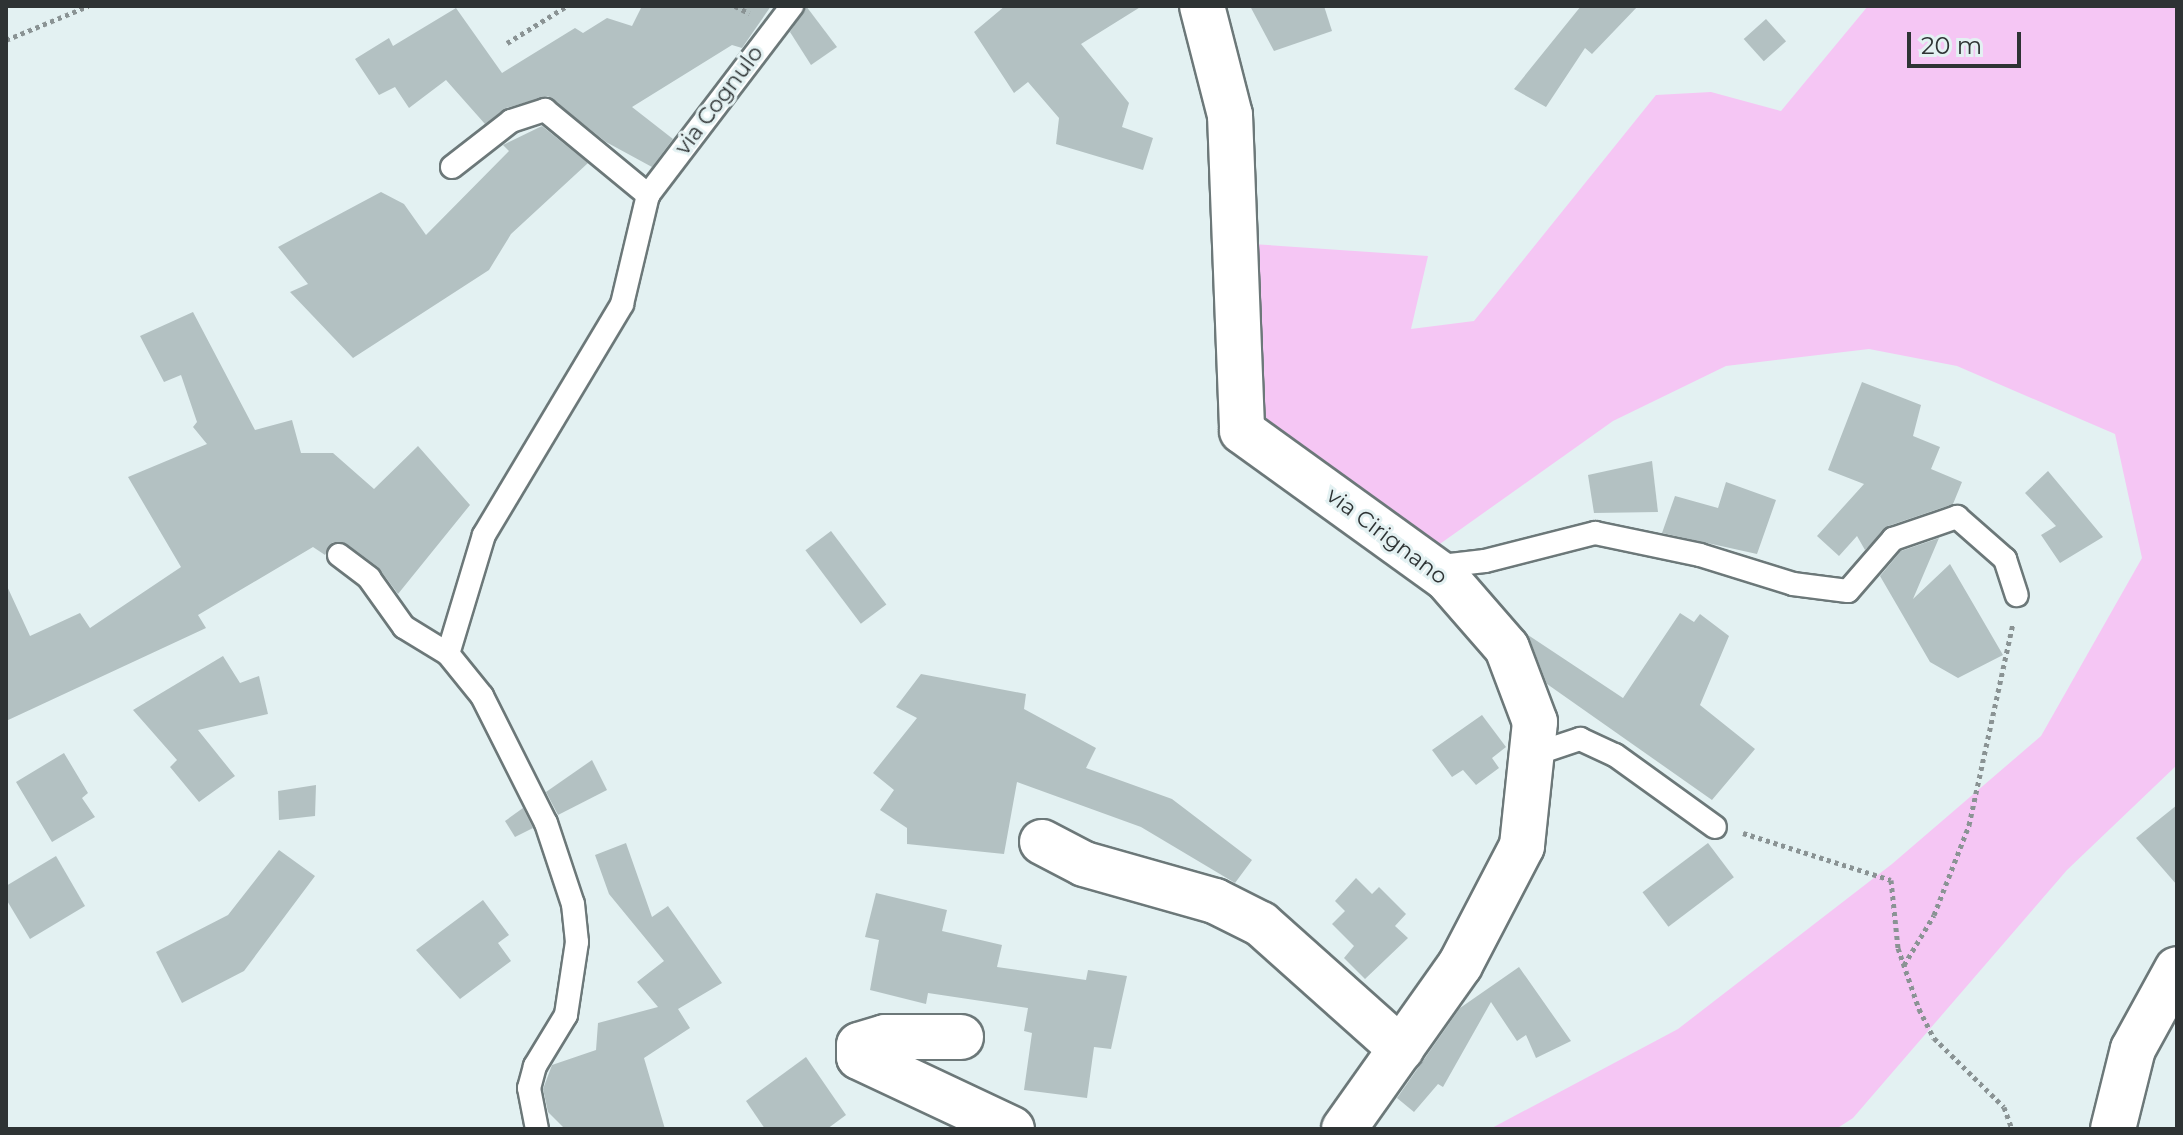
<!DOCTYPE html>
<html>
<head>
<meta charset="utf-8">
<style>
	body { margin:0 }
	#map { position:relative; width:2183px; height:1135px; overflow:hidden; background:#e3f1f2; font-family:Montserrat,sans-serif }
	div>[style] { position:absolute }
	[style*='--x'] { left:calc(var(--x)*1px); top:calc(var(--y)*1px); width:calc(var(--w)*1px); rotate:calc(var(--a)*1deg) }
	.green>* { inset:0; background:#f5c6f4 }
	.building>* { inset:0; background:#b3c1c2; transform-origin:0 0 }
	.path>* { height:5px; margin-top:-2.5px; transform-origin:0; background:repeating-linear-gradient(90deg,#8a9394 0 4px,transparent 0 8px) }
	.roads { filter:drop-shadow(2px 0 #6c7879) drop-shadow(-2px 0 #6c7879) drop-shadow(0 2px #6c7879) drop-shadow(0 -2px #6c7879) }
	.service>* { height:22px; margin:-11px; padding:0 11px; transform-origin:11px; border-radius:11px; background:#fff }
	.minor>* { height:44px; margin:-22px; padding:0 22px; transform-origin:22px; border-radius:22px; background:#fff }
	.tertiary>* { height:44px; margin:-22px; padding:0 22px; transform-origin:22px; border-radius:22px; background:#fff }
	span { translate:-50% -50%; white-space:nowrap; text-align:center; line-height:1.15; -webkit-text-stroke:6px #e3f1f2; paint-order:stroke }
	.street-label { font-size:22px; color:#2e3334 }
	.frame { position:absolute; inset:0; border:8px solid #2e3334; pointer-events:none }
	.scale { position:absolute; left:1907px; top:32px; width:114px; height:36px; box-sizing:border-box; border:4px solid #2e3334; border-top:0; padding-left:10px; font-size:24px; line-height:28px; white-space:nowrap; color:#2e3334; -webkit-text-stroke:6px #e3f1f2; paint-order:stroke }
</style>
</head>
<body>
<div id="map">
	<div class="green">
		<i style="clip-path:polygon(1868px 6px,2177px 6px,2177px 765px,2067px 870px,1853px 1118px,1836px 1129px,1490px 1129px,1678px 1029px,1892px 864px,2041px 736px,2142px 558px,2115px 434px,1957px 366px,1869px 349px,1726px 366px,1613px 421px,1437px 546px,1252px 408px,1252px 244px,1428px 256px,1411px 329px,1474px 321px,1656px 95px,1711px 92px,1781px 111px)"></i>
	</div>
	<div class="building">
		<i style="clip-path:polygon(642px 6px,771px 6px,742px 48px,732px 45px,632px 107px,673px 139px,652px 167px,606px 142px,548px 96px,506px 108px,485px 124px,446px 80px,409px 108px,395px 87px,379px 95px,355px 59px,389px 38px,393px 46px,456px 8px,502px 73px,575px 28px,583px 33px,607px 18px,632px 26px)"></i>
		<i style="clip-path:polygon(806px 6px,837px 47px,811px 65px,790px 32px)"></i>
		<i style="clip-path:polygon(1005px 6px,1142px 6px,1081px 44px,1129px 103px,1122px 127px,1153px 138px,1143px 170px,1056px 144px,1059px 118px,1028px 82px,1014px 93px,974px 32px)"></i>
		<i style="clip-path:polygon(1250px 6px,1324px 6px,1332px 31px,1274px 51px)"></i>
		<i style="clip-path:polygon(1581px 6px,1638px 6px,1592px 54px,1585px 48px,1546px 107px,1514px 89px)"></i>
		<i style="left:1766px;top:19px;width:30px;height:30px;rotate:48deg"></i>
		<i style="clip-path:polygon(542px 126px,588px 163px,511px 234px,489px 270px,353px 358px,290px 292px,308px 284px,278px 247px,381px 192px,404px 204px,426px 235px,509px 151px,503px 145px)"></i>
		<i style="clip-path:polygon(193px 312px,255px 430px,292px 420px,301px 453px,333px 453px,374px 489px,418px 446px,470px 505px,398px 594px,378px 567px,347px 544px,333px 542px,325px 555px,313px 547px,198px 615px,206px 628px,6px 721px,6px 584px,30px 636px,80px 613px,90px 628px,181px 567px,128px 477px,207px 444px,193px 427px,197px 422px,181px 375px,164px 382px,140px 336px)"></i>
		<i style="clip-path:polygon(1862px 382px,1921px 405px,1913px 436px,1940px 447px,1931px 469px,1962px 482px,1953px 504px,1888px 526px,1865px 550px,1857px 536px,1839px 556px,1817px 536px,1864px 484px,1828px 470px)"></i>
		<i style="clip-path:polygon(1652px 461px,1658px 512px,1594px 513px,1588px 475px)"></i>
		<i style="clip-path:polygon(2048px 471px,2103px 537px,2060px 563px,2041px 535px,2056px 526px,2025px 493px)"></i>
		<i style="clip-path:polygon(1726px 482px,1776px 500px,1757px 554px,1662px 533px,1675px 496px,1718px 508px)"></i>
		<i style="left:831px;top:531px;width:92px;height:32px;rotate:53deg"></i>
		<i style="clip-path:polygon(1939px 538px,1913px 599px,1950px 564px,2003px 655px,1958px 678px,1930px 662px,1880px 576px,1901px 551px)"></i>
		<i style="clip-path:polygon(1680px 613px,1694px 622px,1700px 614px,1729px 636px,1700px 705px,1755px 749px,1712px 800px,1547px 684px,1528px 635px,1623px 698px)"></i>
		<i style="clip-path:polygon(223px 656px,240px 683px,259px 676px,268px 714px,198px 730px,235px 776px,199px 802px,170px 767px,177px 760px,133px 710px)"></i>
		<i style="clip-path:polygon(921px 674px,1026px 694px,1024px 709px,1096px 748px,1086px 768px,1172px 799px,1252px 860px,1235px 883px,1141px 827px,1017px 782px,1004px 854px,907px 844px,907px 828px,880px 810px,894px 790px,873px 773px,917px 718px,896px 707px)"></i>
		<i style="clip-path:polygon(1482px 715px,1506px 747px,1492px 758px,1499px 768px,1476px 785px,1463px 770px,1452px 777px,1432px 750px)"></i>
		<i style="clip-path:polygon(64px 753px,88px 793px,82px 798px,95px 817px,52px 842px,16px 782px)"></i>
		<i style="clip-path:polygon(592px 760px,607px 790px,558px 815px,546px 792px)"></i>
		<i style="clip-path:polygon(316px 785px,315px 816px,279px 820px,278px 791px)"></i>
		<i style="clip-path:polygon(2177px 805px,2177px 885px,2136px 838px)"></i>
		<i style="clip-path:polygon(523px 808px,533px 828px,515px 837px,505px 821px)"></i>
		<i style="clip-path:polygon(626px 843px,652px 917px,668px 906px,722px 983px,678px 1009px,690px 1028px,644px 1058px,665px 1129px,565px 1129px,548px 1112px,543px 1089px,552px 1065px,596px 1050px,598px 1023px,658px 1007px,637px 982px,664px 961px,609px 894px,595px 855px)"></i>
		<i style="left:1708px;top:843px;width:43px;height:82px;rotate:53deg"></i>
		<i style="clip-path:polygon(279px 850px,315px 876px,244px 971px,182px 1003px,156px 952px,228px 915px)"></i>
		<i style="clip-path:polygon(56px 856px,85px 906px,30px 939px,6px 899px,6px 886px)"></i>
		<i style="clip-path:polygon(1356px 878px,1372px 894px,1379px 887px,1406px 914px,1395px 926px,1408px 938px,1365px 979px,1344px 958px,1354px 946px,1332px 924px,1345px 911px,1335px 901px)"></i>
		<i style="clip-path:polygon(876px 893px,947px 910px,942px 931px,1002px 945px,997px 967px,1086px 980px,1088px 970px,1127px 976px,1111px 1049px,1094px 1047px,1087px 1098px,1024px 1090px,1032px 1033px,1024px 1031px,1028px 1008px,928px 993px,926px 1004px,870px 990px,879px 940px,865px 937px)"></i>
		<i style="clip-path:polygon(483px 900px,509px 935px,498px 943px,511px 961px,460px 999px,416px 950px)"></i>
		<i style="clip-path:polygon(1519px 967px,1571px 1041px,1536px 1058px,1526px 1035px,1517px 1041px,1491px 1002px,1443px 1087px,1438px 1084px,1414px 1112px,1397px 1098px,1460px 1008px)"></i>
		<i style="clip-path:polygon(806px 1057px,846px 1115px,827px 1129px,765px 1129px,746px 1101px)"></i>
	</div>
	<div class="path">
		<i style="--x:735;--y:6;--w:16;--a:27"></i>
		<i style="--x:6;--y:40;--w:89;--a:-22.5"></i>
		<i style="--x:507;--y:43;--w:70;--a:-31.7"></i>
		<i style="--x:1743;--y:833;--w:155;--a:17.6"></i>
		<i style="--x:1891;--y:880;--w:68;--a:84.1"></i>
		<i style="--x:1898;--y:948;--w:65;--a:71"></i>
		<i style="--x:1919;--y:1009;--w:33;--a:63"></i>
		<i style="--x:1934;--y:1038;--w:98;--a:44.6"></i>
		<i style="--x:2004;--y:1107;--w:23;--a:70"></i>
		<i style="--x:1904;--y:965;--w:58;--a:-59"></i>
		<i style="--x:1934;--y:915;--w:97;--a:-68.7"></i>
		<i style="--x:1969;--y:825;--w:207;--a:-77.7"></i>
	</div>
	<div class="roads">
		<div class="service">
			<i style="--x:452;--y:167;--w:75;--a:-37.9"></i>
			<i style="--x:511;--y:121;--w:36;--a:-18"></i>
			<i style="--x:545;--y:110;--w:134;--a:39.5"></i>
			<i style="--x:339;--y:555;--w:38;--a:37"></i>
			<i style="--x:369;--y:578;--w:60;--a:54.5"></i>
			<i style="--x:404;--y:627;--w:52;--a:31.5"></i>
			<i style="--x:448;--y:654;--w:54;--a:51"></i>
			<i style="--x:482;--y:696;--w:142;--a:63.3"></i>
			<i style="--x:546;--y:823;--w:85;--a:71.6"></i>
			<i style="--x:573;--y:904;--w:38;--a:84"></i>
			<i style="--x:577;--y:942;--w:74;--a:98.6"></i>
			<i style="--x:566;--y:1015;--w:60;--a:121.3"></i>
			<i style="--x:535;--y:1066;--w:23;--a:105"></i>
			<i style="--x:529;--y:1088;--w:42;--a:79"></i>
			<i style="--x:1433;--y:567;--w:52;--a:-6.6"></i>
			<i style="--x:1485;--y:561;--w:114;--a:-14.3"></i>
			<i style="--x:1595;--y:533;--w:107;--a:11.8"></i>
			<i style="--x:1700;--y:555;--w:97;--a:17.3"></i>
			<i style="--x:1793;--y:584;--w:55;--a:7.3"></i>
			<i style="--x:1848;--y:591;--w:69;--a:-49.1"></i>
			<i style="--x:1893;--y:539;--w:68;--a:-19"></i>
			<i style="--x:1957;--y:517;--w:64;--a:41.2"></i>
			<i style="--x:2005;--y:559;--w:38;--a:72"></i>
			<i style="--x:448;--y:654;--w:124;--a:-73.2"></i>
			<i style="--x:484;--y:535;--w:269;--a:-59.1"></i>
			<i style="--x:622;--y:304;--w:112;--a:-76.6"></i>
			<i style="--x:648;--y:195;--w:238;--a:-52.7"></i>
			<i style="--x:1532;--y:755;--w:51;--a:-18.4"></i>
			<i style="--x:1580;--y:739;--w:38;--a:25"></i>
			<i style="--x:1615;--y:755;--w:123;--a:35.8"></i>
		</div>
		<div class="minor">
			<i style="--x:1202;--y:6;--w:113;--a:75.6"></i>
			<i style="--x:1230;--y:115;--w:316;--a:87.8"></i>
			<i style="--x:1242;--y:431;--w:253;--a:35.8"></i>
			<i style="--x:1447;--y:579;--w:91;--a:49"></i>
			<i style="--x:1507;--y:648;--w:79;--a:69.3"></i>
			<i style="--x:1535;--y:722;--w:125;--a:96"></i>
			<i style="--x:1522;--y:846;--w:134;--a:117.5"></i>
			<i style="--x:1460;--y:965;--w:201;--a:125.3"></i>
			<i style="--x:1042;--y:842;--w:47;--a:27.6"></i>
			<i style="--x:1084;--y:864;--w:136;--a:15.8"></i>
			<i style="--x:1215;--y:901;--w:51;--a:26.6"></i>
			<i style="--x:1261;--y:924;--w:188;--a:41.8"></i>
			<i style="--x:961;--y:1037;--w:76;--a:180"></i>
			<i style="--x:885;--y:1037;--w:27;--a:163"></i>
			<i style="--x:859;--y:1045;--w:12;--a:90"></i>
			<i style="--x:859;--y:1057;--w:169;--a:25.2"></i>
		</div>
		<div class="tertiary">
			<i style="--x:2113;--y:1129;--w:82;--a:-76"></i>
			<i style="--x:2133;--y:1049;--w:91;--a:-61.2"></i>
		</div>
	</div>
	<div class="street-label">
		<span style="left:719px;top:100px;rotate:-53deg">via Cognulo</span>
		<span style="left:1387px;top:536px;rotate:37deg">via Cirignano</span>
	</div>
	<div class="frame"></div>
	<div class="scale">20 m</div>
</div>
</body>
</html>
